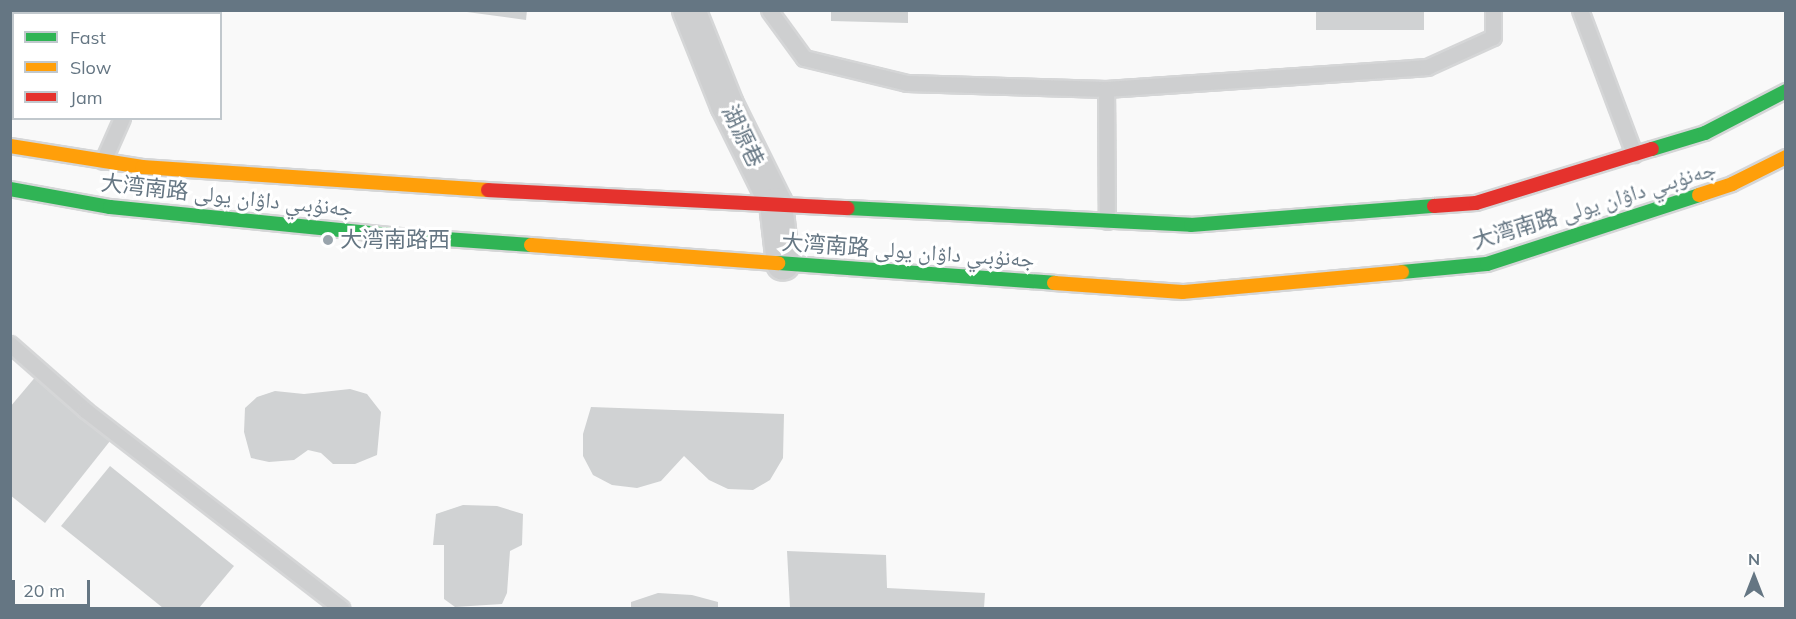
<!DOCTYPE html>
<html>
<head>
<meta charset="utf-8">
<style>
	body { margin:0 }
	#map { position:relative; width:1796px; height:619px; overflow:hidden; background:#f9f9f9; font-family:Mulish,"Noto Naskh Arabic","Noto Sans SC",sans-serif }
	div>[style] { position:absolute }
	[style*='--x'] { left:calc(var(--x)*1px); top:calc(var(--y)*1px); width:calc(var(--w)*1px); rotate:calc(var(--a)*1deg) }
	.building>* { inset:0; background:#d0d2d3; transform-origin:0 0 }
	.roads { filter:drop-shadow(2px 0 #d5d6d7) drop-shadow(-2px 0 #d5d6d7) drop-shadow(0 2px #d5d6d7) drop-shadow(0 -2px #d5d6d7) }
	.lane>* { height:15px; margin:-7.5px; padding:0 7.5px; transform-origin:7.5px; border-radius:7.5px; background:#cecfd0 }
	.street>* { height:32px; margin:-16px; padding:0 16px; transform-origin:16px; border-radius:16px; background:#cecfd0 }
	.fast>* { height:14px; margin:-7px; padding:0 7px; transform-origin:7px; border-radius:7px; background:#30b455 }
	.slow>* { height:14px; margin:-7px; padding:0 7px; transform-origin:7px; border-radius:7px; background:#ff9f0a }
	.jam>* { height:14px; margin:-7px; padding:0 7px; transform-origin:7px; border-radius:7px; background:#e5322d }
	.dots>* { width:16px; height:16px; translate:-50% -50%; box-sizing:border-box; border:3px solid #fff; border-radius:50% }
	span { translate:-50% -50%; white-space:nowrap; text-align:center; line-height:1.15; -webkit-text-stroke:6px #fff; paint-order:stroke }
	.street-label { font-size:22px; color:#657683 }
	.poi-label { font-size:22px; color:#657683 }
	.left { translate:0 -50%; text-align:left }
	.frame { position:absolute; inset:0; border:12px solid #657683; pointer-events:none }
	.legend { position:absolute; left:12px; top:12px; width:210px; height:108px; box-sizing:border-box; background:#fff; border:2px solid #c1c8cd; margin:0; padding:8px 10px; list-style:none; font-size:18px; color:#657683 }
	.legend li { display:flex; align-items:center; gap:12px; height:30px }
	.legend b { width:30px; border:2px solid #c1c8cd }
	.north { position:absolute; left:1724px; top:547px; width:60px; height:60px; -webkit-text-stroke:4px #fff; paint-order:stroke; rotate:0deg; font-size:16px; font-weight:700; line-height:24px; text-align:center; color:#657683 }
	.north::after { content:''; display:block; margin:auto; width:21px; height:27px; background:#657683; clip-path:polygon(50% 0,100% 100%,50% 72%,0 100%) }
	.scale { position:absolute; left:12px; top:580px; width:78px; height:27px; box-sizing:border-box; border:3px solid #657683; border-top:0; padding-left:8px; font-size:18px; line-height:21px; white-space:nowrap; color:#657683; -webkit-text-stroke:4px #fff; paint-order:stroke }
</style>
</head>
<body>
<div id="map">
	<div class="building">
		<i style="clip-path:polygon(452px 10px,527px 10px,526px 20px)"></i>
		<i style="clip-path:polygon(831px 10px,908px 10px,908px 23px,831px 21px)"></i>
		<i style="left:1316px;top:10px;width:108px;height:20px"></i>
		<i style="clip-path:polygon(37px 375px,114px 436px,45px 523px,10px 495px,10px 407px)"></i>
		<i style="clip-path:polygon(350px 389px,367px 394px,381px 412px,377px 455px,355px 464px,333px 464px,321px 453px,308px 450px,294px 460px,269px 462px,251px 458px,244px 432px,245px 408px,257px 397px,275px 391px,304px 394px)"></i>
		<i style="clip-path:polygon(591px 407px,784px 414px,783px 458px,770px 480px,753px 490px,728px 489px,709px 480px,684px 456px,661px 481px,637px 488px,612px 485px,593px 475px,583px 456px,583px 434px)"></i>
		<i style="clip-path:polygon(110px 466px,234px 566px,199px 608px,163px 608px,61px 526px)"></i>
		<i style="clip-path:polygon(463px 505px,497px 506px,523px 514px,522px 545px,510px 551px,507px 593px,502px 604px,455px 607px,444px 599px,444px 545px,433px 545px,436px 514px)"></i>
		<i style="clip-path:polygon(787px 551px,886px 555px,887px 588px,985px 593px,984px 608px,790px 608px)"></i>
		<i style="clip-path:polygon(658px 593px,692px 595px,718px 602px,718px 608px,631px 608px,631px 602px)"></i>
	</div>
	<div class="roads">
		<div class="lane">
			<i style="--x:164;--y:10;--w:4;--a:90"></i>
			<i style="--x:769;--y:10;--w:59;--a:53.9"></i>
			<i style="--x:804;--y:58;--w:106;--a:13.6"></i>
			<i style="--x:907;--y:83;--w:199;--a:1.7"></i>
			<i style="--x:1106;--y:89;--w:322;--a:-3.9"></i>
			<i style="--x:1427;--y:67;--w:72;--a:-24.4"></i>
			<i style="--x:1493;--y:37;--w:27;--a:-90"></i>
			<i style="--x:1580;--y:10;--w:154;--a:69.4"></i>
			<i style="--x:1106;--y:89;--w:132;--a:89.6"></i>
			<i style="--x:103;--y:161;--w:47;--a:-66.2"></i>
			<i style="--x:10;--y:344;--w:100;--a:41.3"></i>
			<i style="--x:85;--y:410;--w:324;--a:37.7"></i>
		</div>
		<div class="street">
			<i style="--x:689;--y:10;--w:102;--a:68.2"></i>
			<i style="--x:727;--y:105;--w:110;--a:63.7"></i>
			<i style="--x:776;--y:204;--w:60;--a:83.3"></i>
		</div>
		<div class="fast">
			<i style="--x:1652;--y:149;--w:55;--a:-16.8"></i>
			<i style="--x:1705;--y:133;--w:91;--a:-27.4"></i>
			<i style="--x:10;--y:189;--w:102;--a:10.2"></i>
			<i style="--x:110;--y:207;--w:294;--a:5.7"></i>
			<i style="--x:403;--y:236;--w:128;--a:4"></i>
			<i style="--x:848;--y:208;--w:343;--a:2.8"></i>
			<i style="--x:1191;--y:225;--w:244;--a:-4.5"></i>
			<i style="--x:778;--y:263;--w:277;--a:4.1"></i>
			<i style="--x:1402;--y:272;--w:85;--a:-5.4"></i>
			<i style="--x:1487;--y:264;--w:223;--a:-18"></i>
		</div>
		<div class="slow">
			<i style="--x:10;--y:146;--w:134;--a:9"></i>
			<i style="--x:142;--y:167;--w:347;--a:3.8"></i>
			<i style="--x:1699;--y:195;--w:35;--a:-18"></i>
			<i style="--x:1732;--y:184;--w:60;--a:-26.6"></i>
			<i style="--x:531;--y:245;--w:248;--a:4.2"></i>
			<i style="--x:1054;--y:283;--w:129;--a:4"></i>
			<i style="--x:1183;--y:292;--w:220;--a:-5.2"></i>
		</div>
		<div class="jam">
			<i style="--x:488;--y:190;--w:360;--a:2.9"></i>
			<i style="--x:1434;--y:206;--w:42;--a:-4.1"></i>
			<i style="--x:1476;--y:203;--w:184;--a:-17.1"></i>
		</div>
	</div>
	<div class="dots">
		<i style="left:328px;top:240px;background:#99a4ac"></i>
	</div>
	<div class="street-label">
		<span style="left:743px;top:136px;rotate:64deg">湖源巷</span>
		<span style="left:227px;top:196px;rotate:6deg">大湾南路 جەنۇبىي داۋان يولى</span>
		<span style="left:1594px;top:205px;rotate:-17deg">大湾南路 جەنۇبىي داۋان يولى</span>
		<span style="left:908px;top:251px;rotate:4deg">大湾南路 جەنۇبىي داۋان يولى</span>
	</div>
	<div class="poi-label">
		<span class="left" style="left:340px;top:240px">大湾南路西</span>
	</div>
	<div class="frame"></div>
	<ul class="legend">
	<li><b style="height:8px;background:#30b455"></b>Fast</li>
	<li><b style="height:8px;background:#ff9f0a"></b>Slow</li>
	<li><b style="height:8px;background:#e5322d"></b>Jam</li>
	</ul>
	<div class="north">N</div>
	<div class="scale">20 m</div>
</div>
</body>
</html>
